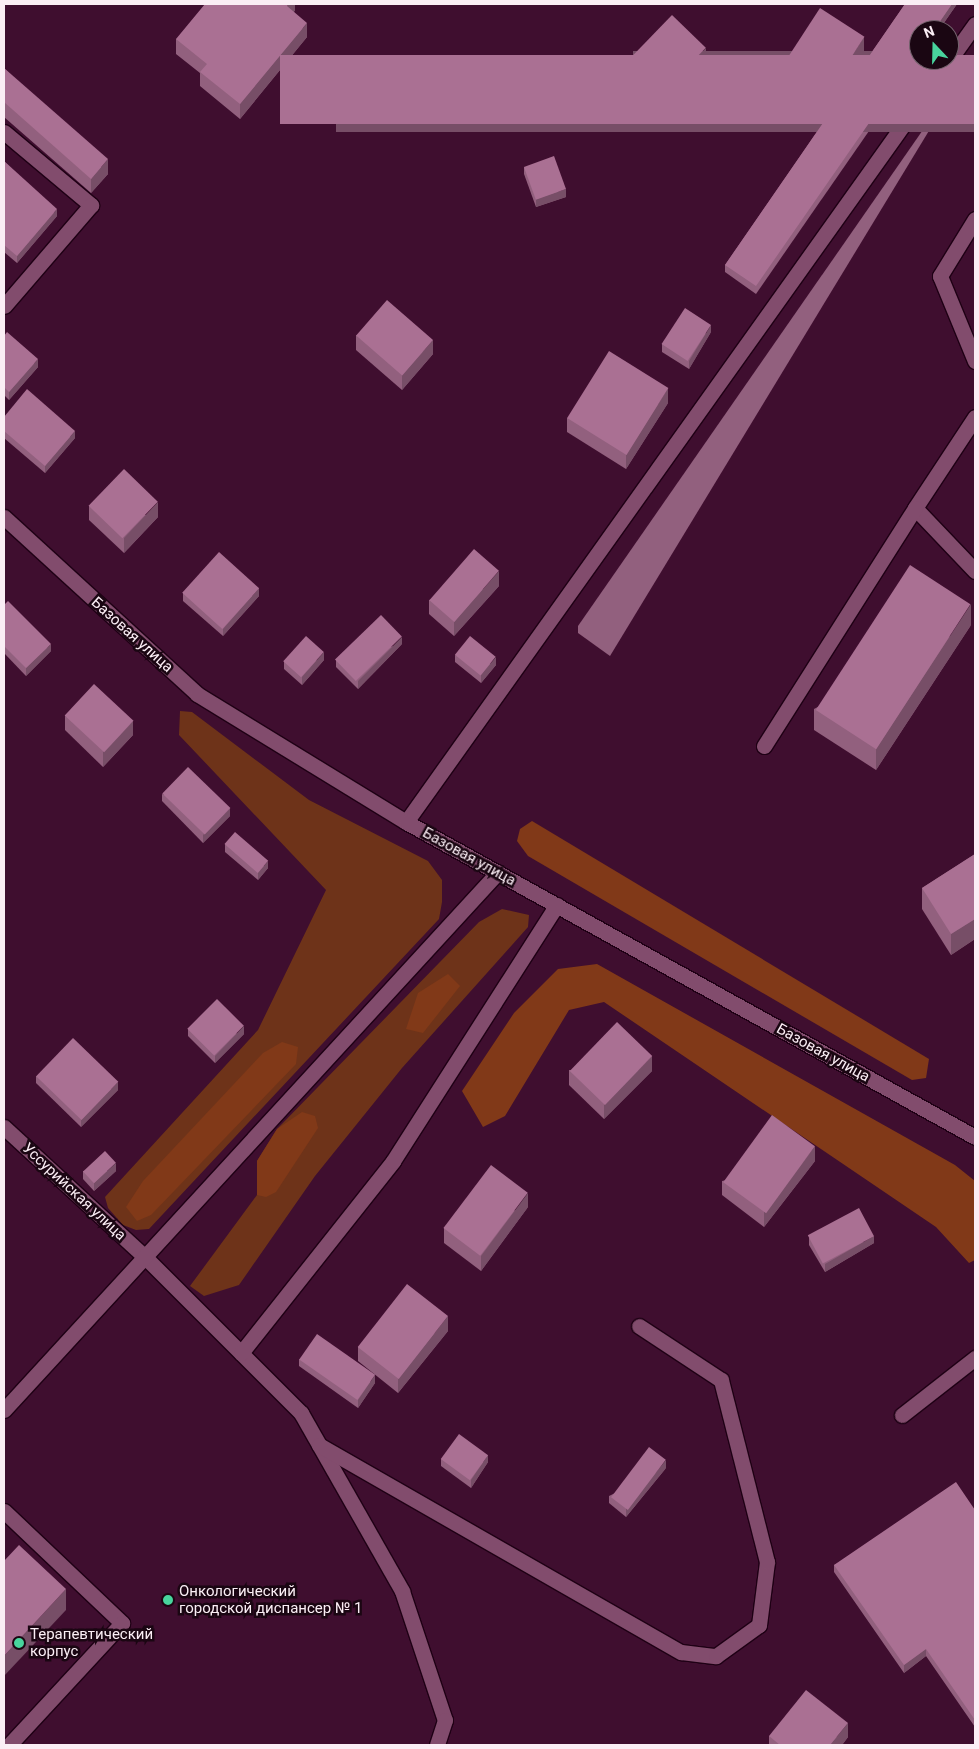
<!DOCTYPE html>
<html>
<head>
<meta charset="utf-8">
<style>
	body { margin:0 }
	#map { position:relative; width:979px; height:1749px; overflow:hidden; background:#3f0e2f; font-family:Roboto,sans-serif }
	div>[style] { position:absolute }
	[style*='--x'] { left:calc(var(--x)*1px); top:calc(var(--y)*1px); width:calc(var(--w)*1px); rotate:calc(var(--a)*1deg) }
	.green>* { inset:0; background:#6e3319 }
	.forest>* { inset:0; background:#813918 }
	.roads { filter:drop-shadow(1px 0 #1f0015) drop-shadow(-1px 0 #1f0015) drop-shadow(0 1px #1f0015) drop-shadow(0 -1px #1f0015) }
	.lane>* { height:15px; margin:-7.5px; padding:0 7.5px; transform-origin:7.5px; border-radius:7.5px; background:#824c6d }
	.street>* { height:15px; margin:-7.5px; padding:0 7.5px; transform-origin:7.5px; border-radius:7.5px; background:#824c6d }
	.wall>* { inset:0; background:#92607e }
	.shaded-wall>* { inset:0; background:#774e67; transform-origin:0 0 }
	.building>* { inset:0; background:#aa7093; transform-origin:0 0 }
	.dots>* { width:14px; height:14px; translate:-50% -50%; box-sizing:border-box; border:2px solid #1a0612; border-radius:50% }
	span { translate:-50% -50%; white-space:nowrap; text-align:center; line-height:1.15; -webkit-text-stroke:5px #1a0612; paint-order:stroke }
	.street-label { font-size:15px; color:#fbeef5 }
	.poi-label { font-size:15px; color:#fbeef5 }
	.left { translate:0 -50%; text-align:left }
	.frame { position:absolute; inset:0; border:5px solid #fbeef5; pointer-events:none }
	.north { position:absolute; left:909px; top:20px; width:50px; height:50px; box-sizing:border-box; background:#1a0612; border:1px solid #74636d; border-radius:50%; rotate:339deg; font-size:14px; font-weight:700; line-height:20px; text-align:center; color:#fbeef5 }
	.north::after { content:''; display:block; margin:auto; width:18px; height:22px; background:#48d49d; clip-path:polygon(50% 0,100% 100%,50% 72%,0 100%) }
</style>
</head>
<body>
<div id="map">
	<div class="green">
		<i style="clip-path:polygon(180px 711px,192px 712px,309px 800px,428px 861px,442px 880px,442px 902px,439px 919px,149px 1229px,136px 1230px,123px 1225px,108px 1208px,105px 1197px,258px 1030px,326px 890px,179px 735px)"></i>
		<i style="clip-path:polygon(502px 909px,529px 915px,528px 927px,402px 1068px,315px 1176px,239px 1285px,204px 1296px,190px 1286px,257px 1195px,257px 1161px,277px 1129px,479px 922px)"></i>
	</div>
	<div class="forest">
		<i style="clip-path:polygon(532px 821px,929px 1059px,926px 1078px,912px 1080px,528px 856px,517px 841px,520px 829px)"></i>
		<i style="clip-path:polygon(597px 964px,955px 1165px,975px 1181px,975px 1260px,969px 1263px,936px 1227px,604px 1002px,569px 1010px,505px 1116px,483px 1127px,462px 1091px,514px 1013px,558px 969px)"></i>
		<i style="clip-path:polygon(448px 974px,460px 986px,423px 1033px,406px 1029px,418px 993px)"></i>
		<i style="clip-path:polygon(282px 1042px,298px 1047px,296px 1064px,151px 1215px,137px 1221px,126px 1207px,143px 1181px,263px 1053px)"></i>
		<i style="clip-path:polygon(302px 1112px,315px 1116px,318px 1128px,276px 1192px,266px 1197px,257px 1195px,257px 1161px,277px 1129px)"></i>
	</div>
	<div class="roads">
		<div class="lane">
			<i style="--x:4;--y:132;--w:114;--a:40"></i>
			<i style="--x:91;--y:205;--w:133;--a:130.7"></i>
			<i style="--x:975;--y:219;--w:67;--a:121.6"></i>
			<i style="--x:940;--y:276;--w:92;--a:67.6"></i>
			<i style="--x:975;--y:417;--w:109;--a:123.4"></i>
			<i style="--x:915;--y:508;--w:87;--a:46.4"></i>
			<i style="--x:764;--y:746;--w:282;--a:-57.6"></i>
			<i style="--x:406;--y:822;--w:980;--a:-54.51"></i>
			<i style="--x:4;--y:1127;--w:192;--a:42.7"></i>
			<i style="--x:145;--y:1257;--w:221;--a:45"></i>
			<i style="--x:301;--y:1413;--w:205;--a:60.4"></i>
			<i style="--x:402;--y:1591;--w:136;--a:71.6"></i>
			<i style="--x:445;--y:1720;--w:26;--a:108"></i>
			<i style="--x:241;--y:1353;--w:245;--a:-51.6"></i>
			<i style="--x:393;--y:1161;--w:304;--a:-57.4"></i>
			<i style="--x:4;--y:1410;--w:730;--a:-47.44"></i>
			<i style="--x:902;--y:1415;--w:93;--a:-38"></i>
			<i style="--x:319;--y:1445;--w:417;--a:29.8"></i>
			<i style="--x:681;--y:1652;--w:35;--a:7"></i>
			<i style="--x:716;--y:1656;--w:53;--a:-35.8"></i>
			<i style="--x:759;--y:1625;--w:64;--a:-82.8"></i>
			<i style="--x:767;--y:1562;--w:188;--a:-104.2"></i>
			<i style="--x:721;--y:1380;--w:98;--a:-146.6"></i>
			<i style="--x:4;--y:1511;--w:163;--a:43.5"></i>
			<i style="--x:122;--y:1623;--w:166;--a:132.8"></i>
		</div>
		<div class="street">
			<i style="--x:4;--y:517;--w:262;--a:42.5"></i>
			<i style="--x:197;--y:694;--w:245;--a:31.5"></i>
			<i style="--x:406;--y:822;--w:650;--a:28.97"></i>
		</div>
	</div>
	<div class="wall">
		<i style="clip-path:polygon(295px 4px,295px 10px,294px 12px,307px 37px,240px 119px,200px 86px,200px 73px,176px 54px,176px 39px)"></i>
		<i style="clip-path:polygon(905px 4px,957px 4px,756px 294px,725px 272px,725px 265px)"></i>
		<i style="clip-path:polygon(864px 51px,830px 104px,786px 75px,786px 61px)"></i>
		<i style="clip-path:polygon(975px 55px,610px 656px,578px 633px,578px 626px)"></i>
		<i style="clip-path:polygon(706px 62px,651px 119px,617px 86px,617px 72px)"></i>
		<i style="clip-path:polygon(4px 68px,108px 174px,91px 193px,4px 117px)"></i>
		<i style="clip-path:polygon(4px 161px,57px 216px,17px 263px,4px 252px)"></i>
		<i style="clip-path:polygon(524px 167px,566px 197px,536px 207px,524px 174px)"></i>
		<i style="clip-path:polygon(711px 332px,689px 369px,662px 352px,662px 344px)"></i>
		<i style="clip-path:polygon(356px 335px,433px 354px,402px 390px,356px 350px)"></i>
		<i style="clip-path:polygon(4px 336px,38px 367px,9px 400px,4px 395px)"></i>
		<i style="clip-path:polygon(668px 403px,626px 469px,567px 432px,567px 418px)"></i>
		<i style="clip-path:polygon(4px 417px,75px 438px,45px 473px,4px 438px)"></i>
		<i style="clip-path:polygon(89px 506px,158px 517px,124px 553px,89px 520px)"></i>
		<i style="clip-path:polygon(499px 586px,454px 636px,429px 614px,429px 600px)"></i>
		<i style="clip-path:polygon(183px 593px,259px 596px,223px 636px,183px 601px)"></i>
		<i style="clip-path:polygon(4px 605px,51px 651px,26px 676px,4px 653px)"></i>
		<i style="clip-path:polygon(971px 625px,876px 770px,814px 730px,814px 709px)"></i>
		<i style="clip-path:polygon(402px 644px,358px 689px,336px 667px,336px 660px)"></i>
		<i style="clip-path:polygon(455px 655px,496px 665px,481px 683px,455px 662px)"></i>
		<i style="clip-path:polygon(324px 660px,302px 685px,284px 669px,284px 662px)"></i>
		<i style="clip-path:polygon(65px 716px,133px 735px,103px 767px,65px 730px)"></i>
		<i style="clip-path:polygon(162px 794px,230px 816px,203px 843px,162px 801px)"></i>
		<i style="clip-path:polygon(225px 844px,268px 868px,258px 880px,225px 852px)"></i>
		<i style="clip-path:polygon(975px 854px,975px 939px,951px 955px,922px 909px,922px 888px)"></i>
		<i style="clip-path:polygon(188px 1029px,244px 1034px,215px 1063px,188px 1036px)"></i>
		<i style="clip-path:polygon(569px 1070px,652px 1071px,604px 1119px,569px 1085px)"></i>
		<i style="clip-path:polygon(36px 1076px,118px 1090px,81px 1127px,36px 1083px)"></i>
		<i style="clip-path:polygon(815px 1161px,764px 1227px,722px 1195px,722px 1181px)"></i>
		<i style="clip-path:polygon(83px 1171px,116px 1171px,94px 1191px,83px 1179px)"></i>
		<i style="clip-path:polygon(528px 1207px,481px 1271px,444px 1243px,444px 1228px)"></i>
		<i style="clip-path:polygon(809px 1238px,874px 1243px,825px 1272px,809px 1245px)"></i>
		<i style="clip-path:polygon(448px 1331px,398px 1393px,358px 1361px,358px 1347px)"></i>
		<i style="clip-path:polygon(299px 1359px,375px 1383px,358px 1408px,299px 1366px)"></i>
		<i style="clip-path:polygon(441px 1459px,488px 1462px,471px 1488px,441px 1466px)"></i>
		<i style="clip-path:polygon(666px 1468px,626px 1517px,609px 1503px,609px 1496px)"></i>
		<i style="clip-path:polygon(975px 1510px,975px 1727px,926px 1656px,904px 1673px,834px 1572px,834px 1565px)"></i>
		<i style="clip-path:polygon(769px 1736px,848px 1737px,842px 1745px,769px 1745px)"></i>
	</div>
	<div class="shaded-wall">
		<i style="clip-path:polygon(289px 4px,295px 4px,295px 10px,287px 20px,287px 6px)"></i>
		<i style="clip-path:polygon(952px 4px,957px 4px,939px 30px,934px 30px)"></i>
		<i style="clip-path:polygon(307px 23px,307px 37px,240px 119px,240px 104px)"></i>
		<i style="clip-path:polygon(864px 37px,864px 51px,830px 104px,830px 89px)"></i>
		<i style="clip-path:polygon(706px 48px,706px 62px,651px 119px,651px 104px)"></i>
		<i style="left:919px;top:51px;width:8px;height:286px;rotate:90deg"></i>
		<i style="left:975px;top:124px;width:8px;height:639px;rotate:90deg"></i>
		<i style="clip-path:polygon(108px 159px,108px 174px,91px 193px,91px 179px)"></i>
		<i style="clip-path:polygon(566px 189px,566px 197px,536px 207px,536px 199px)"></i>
		<i style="clip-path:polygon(57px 209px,57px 216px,17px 263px,17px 256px)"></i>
		<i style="clip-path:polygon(711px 325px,711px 332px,689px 369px,689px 361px)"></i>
		<i style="clip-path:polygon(433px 340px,433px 354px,402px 390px,402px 375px)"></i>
		<i style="clip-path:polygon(38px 359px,38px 367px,9px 400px,9px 392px)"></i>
		<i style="clip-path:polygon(668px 388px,668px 403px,626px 469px,626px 455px)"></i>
		<i style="clip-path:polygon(75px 431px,75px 438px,45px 473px,45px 466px)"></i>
		<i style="clip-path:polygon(158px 502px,158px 517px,124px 553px,124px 538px)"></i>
		<i style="clip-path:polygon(499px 571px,499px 586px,454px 636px,454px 622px)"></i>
		<i style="clip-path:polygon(259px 588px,259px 596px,223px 636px,223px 629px)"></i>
		<i style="clip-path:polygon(971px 604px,971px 625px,876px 770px,876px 749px)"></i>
		<i style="clip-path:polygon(402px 637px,402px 644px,358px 689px,358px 681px)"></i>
		<i style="clip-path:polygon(51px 644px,51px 651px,26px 676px,26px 668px)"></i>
		<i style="clip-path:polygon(324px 652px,324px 660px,302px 685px,302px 677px)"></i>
		<i style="clip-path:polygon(496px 657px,496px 665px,481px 683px,481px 675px)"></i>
		<i style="clip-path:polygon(133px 721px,133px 735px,103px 767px,103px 752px)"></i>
		<i style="clip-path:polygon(230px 808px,230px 816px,203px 843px,203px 835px)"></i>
		<i style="clip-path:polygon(268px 861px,268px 868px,258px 880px,258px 873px)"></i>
		<i style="clip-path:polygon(975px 919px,975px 939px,951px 955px,951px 934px)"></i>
		<i style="clip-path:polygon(244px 1026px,244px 1034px,215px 1063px,215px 1056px)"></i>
		<i style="clip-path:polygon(652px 1056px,652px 1071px,604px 1119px,604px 1105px)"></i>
		<i style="clip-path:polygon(118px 1082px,118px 1090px,81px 1127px,81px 1120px)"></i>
		<i style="clip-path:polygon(815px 1146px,815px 1161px,764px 1227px,764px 1212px)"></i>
		<i style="clip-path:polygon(116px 1163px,116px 1171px,94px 1191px,94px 1183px)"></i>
		<i style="clip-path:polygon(528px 1193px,528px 1207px,481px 1271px,481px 1256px)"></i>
		<i style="clip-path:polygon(874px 1236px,874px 1243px,825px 1272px,825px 1264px)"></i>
		<i style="clip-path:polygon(448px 1316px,448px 1331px,398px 1393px,398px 1379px)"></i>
		<i style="clip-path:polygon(375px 1375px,375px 1383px,358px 1408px,358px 1400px)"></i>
		<i style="clip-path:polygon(488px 1455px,488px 1462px,471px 1488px,471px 1480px)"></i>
		<i style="clip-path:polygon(666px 1460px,666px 1468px,626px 1517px,626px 1509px)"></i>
		<i style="clip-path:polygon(66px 1589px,66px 1610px,4px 1676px,4px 1656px)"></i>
		<i style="clip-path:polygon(926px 1649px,926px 1656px,904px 1673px,904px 1665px)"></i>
		<i style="clip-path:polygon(848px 1723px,848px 1737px,842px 1745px,830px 1745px)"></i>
	</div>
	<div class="building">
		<i style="clip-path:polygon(205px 4px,289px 4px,287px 6px,307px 23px,240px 104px,200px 72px,207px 64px,176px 39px)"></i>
		<i style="clip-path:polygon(905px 4px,952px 4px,934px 30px,919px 30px,919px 51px,756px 286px,725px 265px)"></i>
		<i style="left:820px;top:8px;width:53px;height:63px;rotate:33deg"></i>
		<i style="left:672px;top:15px;width:47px;height:79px;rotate:44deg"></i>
		<i style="left:975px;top:55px;width:69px;height:695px;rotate:90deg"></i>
		<i style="clip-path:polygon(4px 68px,108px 159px,91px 179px,4px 102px)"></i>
		<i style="left:554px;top:156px;width:35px;height:32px;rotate:70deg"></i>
		<i style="clip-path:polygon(4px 161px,57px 209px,17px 256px,4px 245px)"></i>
		<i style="left:387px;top:300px;width:61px;height:47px;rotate:41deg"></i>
		<i style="left:685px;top:308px;width:31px;height:43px;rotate:33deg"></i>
		<i style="clip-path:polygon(7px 332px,38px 359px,9px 392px,4px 387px,4px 336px)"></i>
		<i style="left:609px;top:351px;width:70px;height:79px;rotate:32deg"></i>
		<i style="clip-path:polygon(27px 389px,75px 431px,45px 466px,4px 431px,4px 417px)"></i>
		<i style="left:124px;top:469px;width:47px;height:51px;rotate:44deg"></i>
		<i style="left:474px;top:549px;width:33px;height:68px;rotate:41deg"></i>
		<i style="left:219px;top:552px;width:54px;height:55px;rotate:42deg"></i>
		<i style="left:910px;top:565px;width:72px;height:173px;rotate:33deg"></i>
		<i style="clip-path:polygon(8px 601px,51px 644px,26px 668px,4px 646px,4px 605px)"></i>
		<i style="left:381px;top:615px;width:30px;height:64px;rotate:46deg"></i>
		<i style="left:306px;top:636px;width:24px;height:34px;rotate:42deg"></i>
		<i style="left:470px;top:636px;width:33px;height:24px;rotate:39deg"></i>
		<i style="left:94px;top:684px;width:54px;height:43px;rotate:43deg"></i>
		<i style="left:188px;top:767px;width:59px;height:37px;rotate:44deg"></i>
		<i style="left:235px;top:832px;width:44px;height:16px;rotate:41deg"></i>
		<i style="clip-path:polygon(975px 854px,975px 919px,951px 934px,922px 888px)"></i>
		<i style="left:217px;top:999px;width:38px;height:42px;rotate:45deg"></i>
		<i style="left:617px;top:1022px;width:49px;height:68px;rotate:44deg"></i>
		<i style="left:73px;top:1038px;width:63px;height:53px;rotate:44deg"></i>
		<i style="left:772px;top:1115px;width:53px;height:83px;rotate:36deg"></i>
		<i style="left:105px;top:1151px;width:16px;height:30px;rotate:47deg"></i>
		<i style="left:491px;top:1165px;width:46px;height:79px;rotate:37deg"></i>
		<i style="left:859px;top:1208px;width:32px;height:58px;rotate:62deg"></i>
		<i style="left:407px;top:1284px;width:52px;height:80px;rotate:38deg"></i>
		<i style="left:317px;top:1334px;width:71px;height:31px;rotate:35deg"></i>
		<i style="left:459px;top:1434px;width:36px;height:31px;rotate:36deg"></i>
		<i style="left:649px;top:1447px;width:21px;height:63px;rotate:37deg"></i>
		<i style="clip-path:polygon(956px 1482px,975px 1510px,975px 1720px,926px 1649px,904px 1665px,834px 1565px)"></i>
		<i style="clip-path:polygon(19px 1545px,66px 1589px,4px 1656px,4px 1561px)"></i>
		<i style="clip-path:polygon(806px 1690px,848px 1723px,830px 1745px,780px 1745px,769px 1736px)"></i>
	</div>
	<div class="dots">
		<i style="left:168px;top:1600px;background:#48d49d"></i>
		<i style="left:19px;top:1643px;background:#48d49d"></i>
	</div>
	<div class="street-label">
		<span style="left:132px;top:635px;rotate:42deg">Базовая улица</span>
		<span style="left:469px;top:857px;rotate:29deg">Базовая улица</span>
		<span style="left:823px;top:1053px;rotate:29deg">Базовая улица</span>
		<span style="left:74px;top:1192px;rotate:43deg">Уссурийская улица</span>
	</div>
	<div class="poi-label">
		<span class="left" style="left:179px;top:1600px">Онкологический<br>городской диспансер № 1</span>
		<span class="left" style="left:30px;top:1643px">Терапевтический<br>корпус</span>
	</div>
	<div class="frame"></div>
	<div class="north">N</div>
</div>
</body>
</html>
